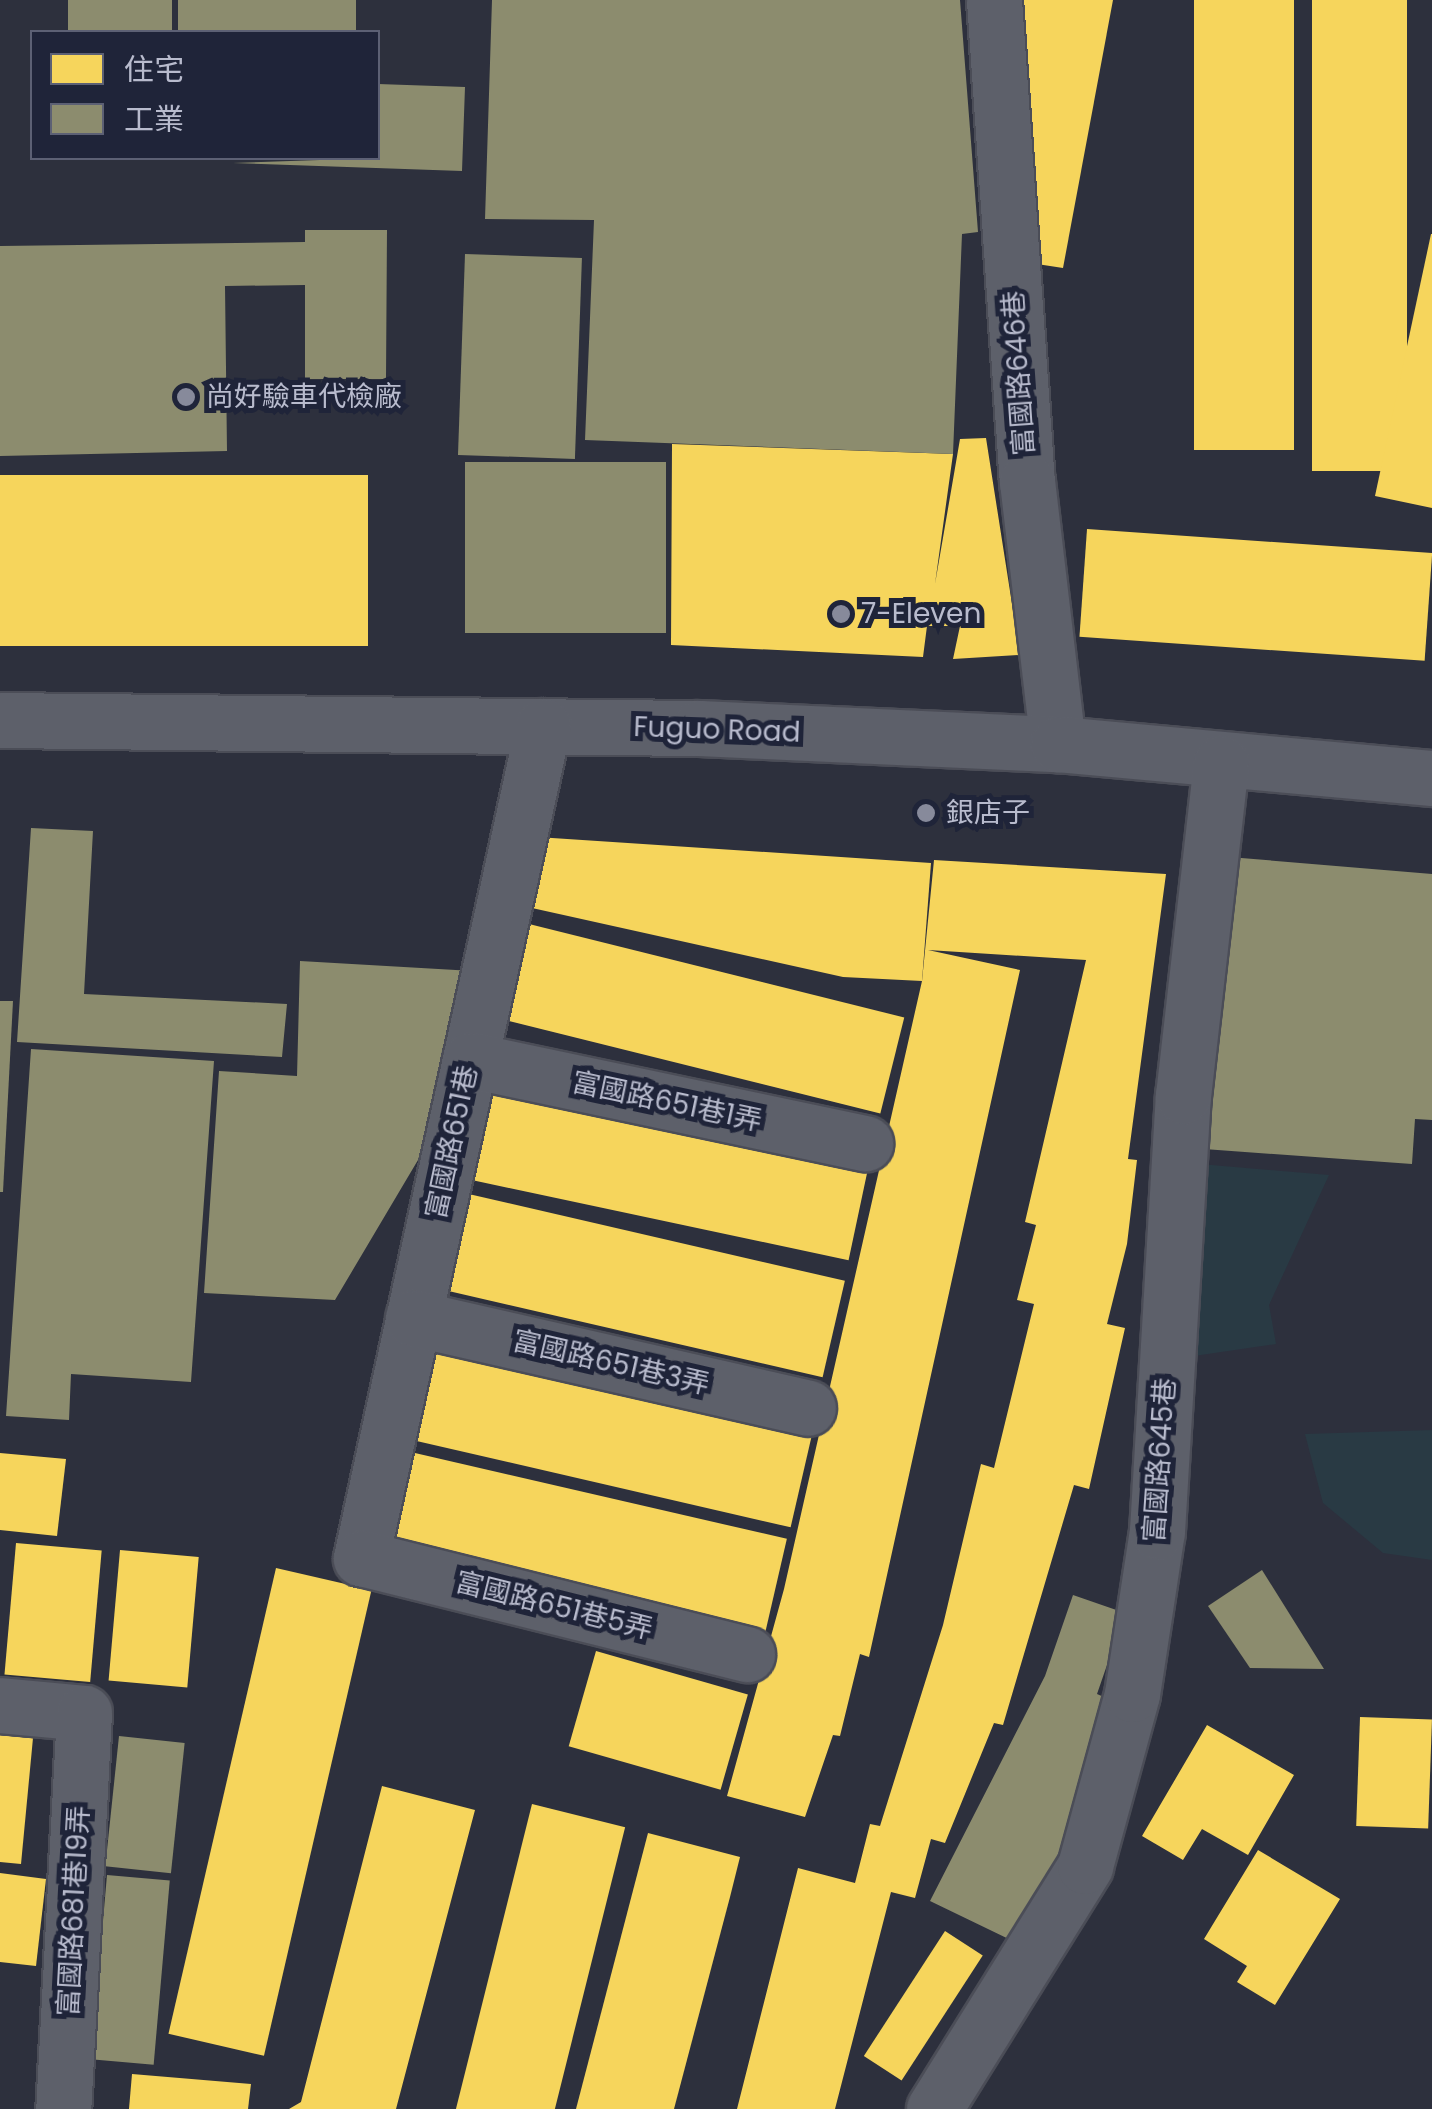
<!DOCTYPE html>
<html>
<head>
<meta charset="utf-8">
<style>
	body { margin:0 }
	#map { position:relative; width:1432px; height:2109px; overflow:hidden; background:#2d303d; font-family:Poppins,"Noto Sans TC",sans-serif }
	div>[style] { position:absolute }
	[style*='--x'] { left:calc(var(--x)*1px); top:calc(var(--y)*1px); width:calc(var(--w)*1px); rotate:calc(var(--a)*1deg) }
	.green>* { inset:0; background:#293a44 }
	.homes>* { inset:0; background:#f6d55c; transform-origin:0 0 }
	.industry>* { inset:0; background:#8c8c6e; transform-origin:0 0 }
	.roads { filter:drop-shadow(2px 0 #4b4d57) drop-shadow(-2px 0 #4b4d57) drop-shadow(0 2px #4b4d57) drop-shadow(0 -2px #4b4d57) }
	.minor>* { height:55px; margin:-27.5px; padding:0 27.5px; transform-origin:27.5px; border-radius:27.5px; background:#5d606a }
	.dots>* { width:28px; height:28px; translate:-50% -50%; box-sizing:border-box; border:5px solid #1f2439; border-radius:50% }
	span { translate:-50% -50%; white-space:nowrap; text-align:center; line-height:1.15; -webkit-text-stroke:10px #1f2439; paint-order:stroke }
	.street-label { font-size:28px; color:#b8bbcd }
	.poi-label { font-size:28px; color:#b8bbcd }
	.left { translate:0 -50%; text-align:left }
	.legend { position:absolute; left:30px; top:30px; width:350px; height:130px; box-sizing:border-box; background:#1f2439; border:2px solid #5c6074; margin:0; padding:12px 18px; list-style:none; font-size:30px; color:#b8bbcd }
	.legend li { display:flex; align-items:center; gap:20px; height:50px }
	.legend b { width:50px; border:2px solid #5c6074 }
</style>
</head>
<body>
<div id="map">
	<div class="green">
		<i style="clip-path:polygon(1200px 1164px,1329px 1175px,1269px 1305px,1276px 1344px,1187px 1357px)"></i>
		<i style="clip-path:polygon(1432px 1430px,1432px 1560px,1383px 1553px,1323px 1503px,1305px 1434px)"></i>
	</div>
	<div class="homes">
		<i style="clip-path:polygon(1020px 0,1113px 0,1063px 268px,1024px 262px)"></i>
		<i style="left:1194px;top:0;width:100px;height:450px"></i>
		<i style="left:1312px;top:0;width:95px;height:471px"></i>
		<i style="clip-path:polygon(1431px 234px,1432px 234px,1432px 508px,1375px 496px)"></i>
		<i style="clip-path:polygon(986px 438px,1020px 655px,953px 659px,960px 626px,927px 626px,923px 657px,671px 645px,672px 444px,953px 454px,935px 584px,960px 439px)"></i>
		<i style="left:368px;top:475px;width:171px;height:368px;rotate:90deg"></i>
		<i style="left:1087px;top:529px;width:346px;height:108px;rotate:4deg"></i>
		<i style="clip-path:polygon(537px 837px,931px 863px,922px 981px,843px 977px,532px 908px)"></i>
		<i style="clip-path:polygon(934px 860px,1166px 874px,1128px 1159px,1137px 1160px,1127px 1244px,1107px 1324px,1125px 1328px,1089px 1489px,1074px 1485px,1003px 1725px,994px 1723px,945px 1843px,931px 1839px,915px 1898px,891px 1892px,835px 2109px,737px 2109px,798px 1868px,855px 1883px,870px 1824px,880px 1826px,943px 1625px,981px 1464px,994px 1468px,1034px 1304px,1017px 1300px,1036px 1225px,1025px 1222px,1086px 960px,928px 950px,1020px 970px,869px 1657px,860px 1654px,840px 1736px,833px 1735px,805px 1817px,727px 1796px,784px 1589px,922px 981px)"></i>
		<i style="left:521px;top:922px;width:395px;height:99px;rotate:14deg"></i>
		<i style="left:482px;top:1080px;width:396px;height:100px;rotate:12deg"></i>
		<i style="left:460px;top:1192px;width:395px;height:99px;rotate:13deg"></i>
		<i style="left:428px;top:1342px;width:395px;height:99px;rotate:13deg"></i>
		<i style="left:402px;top:1450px;width:395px;height:99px;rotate:13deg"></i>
		<i style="clip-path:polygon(0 1453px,66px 1459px,57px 1536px,0 1530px)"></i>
		<i style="left:16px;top:1543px;width:86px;height:132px;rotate:5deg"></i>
		<i style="left:120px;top:1550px;width:79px;height:131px;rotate:5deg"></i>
		<i style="left:276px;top:1568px;width:98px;height:478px;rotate:13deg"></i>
		<i style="left:596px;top:1651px;width:158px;height:99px;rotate:16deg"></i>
		<i style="left:1360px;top:1717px;width:72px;height:109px;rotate:2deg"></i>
		<i style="clip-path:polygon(1207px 1725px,1294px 1775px,1248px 1855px,1202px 1829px,1183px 1860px,1142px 1836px)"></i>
		<i style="clip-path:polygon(0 1735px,33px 1738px,21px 1864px,0 1862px)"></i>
		<i style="clip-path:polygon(382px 1786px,475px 1810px,396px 2109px,289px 2109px,301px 2102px)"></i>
		<i style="left:532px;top:1804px;width:96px;height:315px;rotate:14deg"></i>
		<i style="clip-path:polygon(648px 1833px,740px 1857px,730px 1897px,674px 2109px,576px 2109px)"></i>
		<i style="clip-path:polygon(1258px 1850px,1340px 1899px,1275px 2005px,1237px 1982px,1247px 1966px,1204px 1939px)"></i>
		<i style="clip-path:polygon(0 1873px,46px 1879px,36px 1966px,0 1962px)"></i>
		<i style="left:945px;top:1931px;width:45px;height:149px;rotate:33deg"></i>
		<i style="clip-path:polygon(132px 2074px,251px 2084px,248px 2109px,129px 2109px)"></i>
	</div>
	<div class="industry">
		<i style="left:68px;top:0;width:104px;height:32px"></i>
		<i style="left:178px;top:0;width:178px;height:32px"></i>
		<i style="clip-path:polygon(492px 0,960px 0,978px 232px,962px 234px,953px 454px,585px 440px,594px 220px,485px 219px)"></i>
		<i style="clip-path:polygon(378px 84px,465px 87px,462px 171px,233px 163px,378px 158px)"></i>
		<i style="clip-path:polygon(305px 230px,387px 230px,386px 379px,305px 379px,305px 285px,225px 286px,227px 451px,0 456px,0 246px,305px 242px)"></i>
		<i style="left:465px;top:254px;width:117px;height:201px;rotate:2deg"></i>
		<i style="left:666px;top:462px;width:171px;height:201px;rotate:90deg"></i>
		<i style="clip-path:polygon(31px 828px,93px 831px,84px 994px,287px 1004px,282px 1057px,17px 1042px)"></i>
		<i style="clip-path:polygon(1229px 857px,1432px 874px,1432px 1120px,1415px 1119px,1412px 1164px,1204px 1149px)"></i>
		<i style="clip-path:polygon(300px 961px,473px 971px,418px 1160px,335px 1300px,204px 1293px,219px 1071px,297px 1076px)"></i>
		<i style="clip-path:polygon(0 1001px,13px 1001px,3px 1192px,0 1192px)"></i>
		<i style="clip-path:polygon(31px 1049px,214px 1061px,191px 1382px,71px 1374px,69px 1420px,6px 1416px)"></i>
		<i style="clip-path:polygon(1262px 1570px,1324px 1669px,1250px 1668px,1208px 1606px)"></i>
		<i style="clip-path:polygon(1073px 1595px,1125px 1613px,1097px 1694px,1113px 1701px,1079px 1827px,1021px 1945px,930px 1901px,1045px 1676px)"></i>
		<i style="left:119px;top:1736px;width:66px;height:131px;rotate:6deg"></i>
		<i style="left:107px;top:1875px;width:63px;height:185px;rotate:5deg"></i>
	</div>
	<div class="roads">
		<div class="minor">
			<i style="--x:994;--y:0;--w:482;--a:86.1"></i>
			<i style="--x:1027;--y:481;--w:265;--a:83.3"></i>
			<i style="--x:0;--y:720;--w:699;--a:0.66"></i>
			<i style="--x:699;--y:728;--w:359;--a:2.6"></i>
			<i style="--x:1058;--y:744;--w:376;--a:5.2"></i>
			<i style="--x:543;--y:726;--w:852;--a:102.34"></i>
			<i style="--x:361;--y:1558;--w:398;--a:14"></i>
			<i style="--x:470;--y:1060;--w:404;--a:11.9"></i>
			<i style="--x:413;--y:1318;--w:405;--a:12.8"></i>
			<i style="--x:0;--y:1705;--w:84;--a:5.4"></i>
			<i style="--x:84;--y:1713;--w:397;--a:93"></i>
			<i style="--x:934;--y:2109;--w:286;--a:-58.1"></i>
			<i style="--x:1085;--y:1866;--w:178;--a:-74.7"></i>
			<i style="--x:1132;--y:1694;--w:165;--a:-81.3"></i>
			<i style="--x:1157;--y:1531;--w:436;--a:-86.6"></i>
			<i style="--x:1183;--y:1096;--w:335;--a:-83.5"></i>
		</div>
	</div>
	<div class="dots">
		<i style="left:186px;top:397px;background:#878a9b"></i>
		<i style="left:841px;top:614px;background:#878a9b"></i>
		<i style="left:926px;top:813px;background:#878a9b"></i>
	</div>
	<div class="street-label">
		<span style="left:1019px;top:373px;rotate:-94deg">富國路646巷</span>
		<span style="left:717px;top:730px;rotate:2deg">Fuguo Road</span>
		<span style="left:667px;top:1102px;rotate:12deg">富國路651巷1弄</span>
		<span style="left:452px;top:1142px;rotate:-78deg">富國路651巷</span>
		<span style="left:611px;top:1363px;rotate:13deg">富國路651巷3弄</span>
		<span style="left:1160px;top:1460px;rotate:-86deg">富國路645巷</span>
		<span style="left:554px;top:1606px;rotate:14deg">富國路651巷5弄</span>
		<span style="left:74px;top:1911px;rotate:-87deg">富國路681巷19弄</span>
	</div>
	<div class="poi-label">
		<span class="left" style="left:206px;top:397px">尚好驗車代檢廠</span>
		<span class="left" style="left:861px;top:614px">7-Eleven</span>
		<span class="left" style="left:946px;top:813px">銀店子</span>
	</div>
	<ul class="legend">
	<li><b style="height:28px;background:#f6d55c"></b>住宅</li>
	<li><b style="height:28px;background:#8c8c6e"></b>工業</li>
	</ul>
</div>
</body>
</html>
